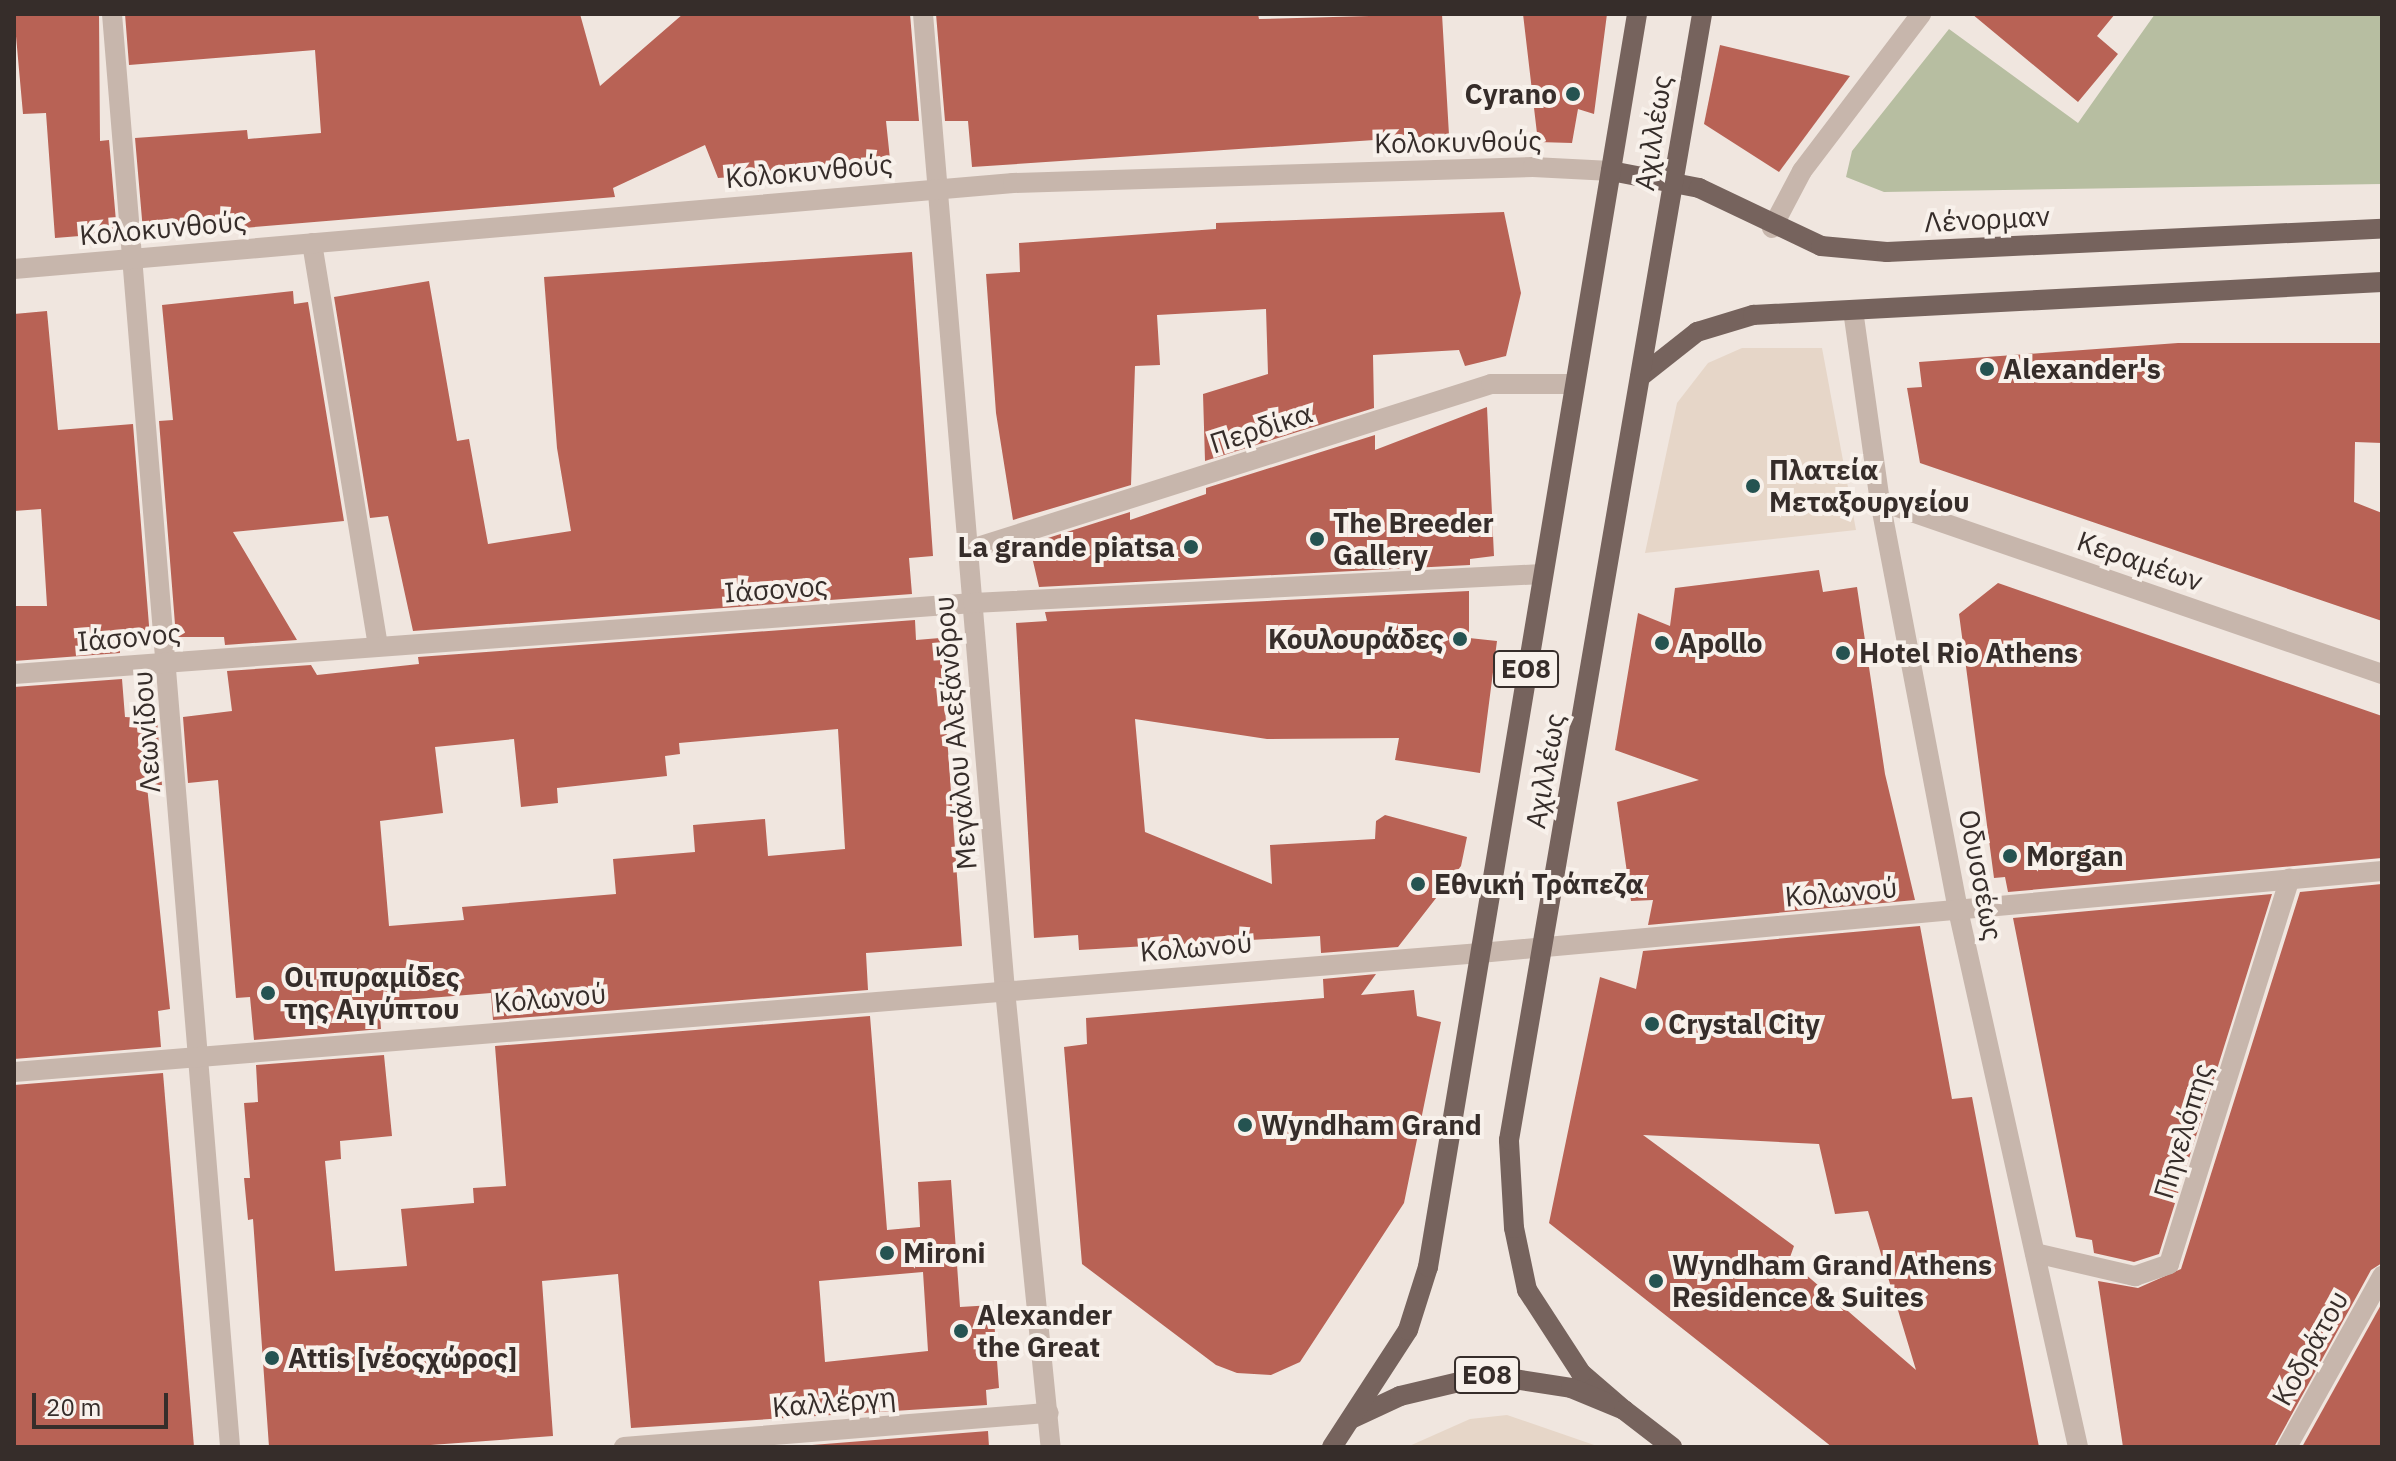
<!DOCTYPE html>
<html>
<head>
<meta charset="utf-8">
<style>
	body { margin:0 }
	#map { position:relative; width:2396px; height:1461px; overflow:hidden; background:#f0e6df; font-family:"IBM Plex Sans",sans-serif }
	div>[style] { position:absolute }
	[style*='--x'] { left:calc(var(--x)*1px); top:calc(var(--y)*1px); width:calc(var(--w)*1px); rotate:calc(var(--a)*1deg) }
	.green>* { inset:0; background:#b7bea1 }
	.plaza>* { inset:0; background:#e6d6c8 }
	.building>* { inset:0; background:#b86255 }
	.minor>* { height:20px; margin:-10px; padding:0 10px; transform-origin:10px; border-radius:10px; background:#c7b6ac }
	.major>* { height:20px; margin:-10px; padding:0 10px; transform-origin:10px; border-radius:10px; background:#76635d }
	.dots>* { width:22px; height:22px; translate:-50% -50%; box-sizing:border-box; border:4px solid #f8f1eb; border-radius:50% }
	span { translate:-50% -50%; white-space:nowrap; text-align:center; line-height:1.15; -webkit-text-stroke:8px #f8f1eb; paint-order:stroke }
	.shield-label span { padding:2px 6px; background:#f8f1eb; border:2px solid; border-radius:6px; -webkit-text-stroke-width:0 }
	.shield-label { font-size:26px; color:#362d2a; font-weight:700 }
	.poi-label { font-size:28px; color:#362d2a; font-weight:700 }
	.right { translate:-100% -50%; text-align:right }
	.left { translate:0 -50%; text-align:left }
	.street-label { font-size:28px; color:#362d2a }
	.frame { position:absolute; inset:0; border:16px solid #362d2a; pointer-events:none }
	.scale { position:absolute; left:32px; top:1393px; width:136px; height:36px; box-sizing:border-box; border:4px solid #362d2a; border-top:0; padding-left:10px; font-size:24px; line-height:28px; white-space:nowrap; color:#362d2a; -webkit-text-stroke:6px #f8f1eb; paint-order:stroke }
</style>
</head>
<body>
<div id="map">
	<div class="green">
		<i style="clip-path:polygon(2155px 14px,2382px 14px,2382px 184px,1884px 192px,1846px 177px,1852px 151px,1949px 29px,2078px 123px)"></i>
	</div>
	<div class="plaza">
		<i style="clip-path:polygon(1742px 348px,1822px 348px,1856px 530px,1645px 553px,1677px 403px,1708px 363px)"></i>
		<i style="clip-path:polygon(1507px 1415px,1600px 1447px,1407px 1447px,1470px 1419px)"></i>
	</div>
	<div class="building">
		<i style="clip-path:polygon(14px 14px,99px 14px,100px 141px,109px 140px,117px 233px,55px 238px,46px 113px,23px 114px)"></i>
		<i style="clip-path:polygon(125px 14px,580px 14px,600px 86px,683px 14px,910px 14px,919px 121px,886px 121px,890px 159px,880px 157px,880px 173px,761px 183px,760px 175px,718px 178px,705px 145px,613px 188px,615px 197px,171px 234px,171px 228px,143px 231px,135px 138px,247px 130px,248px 139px,321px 133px,315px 50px,129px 65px)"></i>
		<i style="clip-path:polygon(936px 14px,1258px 14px,1259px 19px,1442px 14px,1449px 135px,972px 167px,968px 121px,945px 121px)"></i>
		<i style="clip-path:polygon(1523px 14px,1607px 14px,1594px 114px,1578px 109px,1572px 143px,1538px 142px)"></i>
		<i style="clip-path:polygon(1972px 14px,2115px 14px,2097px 36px,2118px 54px,2078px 102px)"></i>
		<i style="clip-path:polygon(1720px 45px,1850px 76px,1779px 172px,1704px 124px)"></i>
		<i style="clip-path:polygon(1504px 212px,1521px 293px,1506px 356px,1465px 366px,1459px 350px,1373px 355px,1374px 408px,1205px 461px,1203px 394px,1268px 374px,1266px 309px,1157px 315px,1160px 365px,1135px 366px,1131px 485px,1013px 520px,996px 413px,986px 274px,1020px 272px,1019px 243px,1216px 229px,1216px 223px)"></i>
		<i style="clip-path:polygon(912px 252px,933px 556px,909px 558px,912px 594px,413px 631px,388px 516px,370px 518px,334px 297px,429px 281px,457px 441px,469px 439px,488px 544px,571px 531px,557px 448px,544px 277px)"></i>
		<i style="clip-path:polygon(293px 291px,294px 304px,308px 302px,344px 521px,233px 532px,297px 640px,225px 645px,224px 637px,176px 637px,159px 421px,173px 420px,162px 305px)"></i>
		<i style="clip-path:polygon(47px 311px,58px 430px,133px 424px,150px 638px,119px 641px,120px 653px,14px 661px,14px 606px,47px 606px,41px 509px,14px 511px,14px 314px)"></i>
		<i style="clip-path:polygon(2178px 343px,2382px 343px,2382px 443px,2355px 442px,2354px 502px,2382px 513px,2382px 621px,1920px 463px,1907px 388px,1922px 387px,1919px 362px)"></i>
		<i style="clip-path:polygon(1487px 407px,1494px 556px,1470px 559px,1470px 565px,1039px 587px,1029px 544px,1130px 512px,1130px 520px,1206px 494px,1206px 488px,1375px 435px,1375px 450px)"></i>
		<i style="clip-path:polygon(1819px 570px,1823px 592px,1857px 587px,1885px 774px,1915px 900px,1648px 925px,1653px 900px,1631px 901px,1617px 802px,1699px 780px,1615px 750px,1638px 613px,1670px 626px,1675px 588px)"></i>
		<i style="clip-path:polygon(1998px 583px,2382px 716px,2382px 858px,2008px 892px,2005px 877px,1994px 878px,1959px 614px)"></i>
		<i style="clip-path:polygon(1469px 591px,1469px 638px,1497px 641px,1480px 773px,1395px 760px,1399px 738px,1267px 739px,1135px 719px,1145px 832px,1272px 884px,1270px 845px,1375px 839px,1376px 821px,1385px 815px,1467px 837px,1461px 866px,1398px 947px,1321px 953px,1320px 936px,1079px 950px,1078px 935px,1034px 938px,1016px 623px,1047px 621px,1045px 612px)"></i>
		<i style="clip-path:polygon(evenodd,915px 620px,916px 640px,940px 638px,962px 946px,866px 953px,868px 990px,493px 1020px,491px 993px,379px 1002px,381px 1029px,254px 1040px,250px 997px,236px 998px,218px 780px,188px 783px,183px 717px,232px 711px,227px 671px,311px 665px,317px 675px,419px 664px,418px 657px,915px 620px,838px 729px,845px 849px,768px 856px,765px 819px,693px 825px,695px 852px,613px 859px,616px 894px,462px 907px,464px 920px,389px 926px,380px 821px,443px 813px,435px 747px,514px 739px,521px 807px,558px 803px,557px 788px,667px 776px,665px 756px,680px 754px,679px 743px,838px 729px)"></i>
		<i style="clip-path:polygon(122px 679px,125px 717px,157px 719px,162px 785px,147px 786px,170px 1009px,158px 1011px,161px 1047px,14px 1059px,14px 687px)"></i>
		<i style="clip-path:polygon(2382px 884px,2382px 1263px,2371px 1270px,2274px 1447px,2123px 1447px,2098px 1281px,2138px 1288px,2181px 1269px,2300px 892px)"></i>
		<i style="clip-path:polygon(2272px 894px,2159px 1254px,2134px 1262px,2094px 1253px,2092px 1240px,2076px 1237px,2013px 918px)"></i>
		<i style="clip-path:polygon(evenodd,1920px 926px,1952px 1099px,1972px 1097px,2039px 1447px,1832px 1447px,1549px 1223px,1600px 977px,1636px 989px,1643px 951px,1920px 926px,1643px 1135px,1819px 1144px,1835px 1214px,1868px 1211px,1916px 1370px,1789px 1260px,1794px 1246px,1643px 1135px)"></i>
		<i style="clip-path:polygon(1376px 974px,1361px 995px,1414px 990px,1417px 1016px,1441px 1022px,1404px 1203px,1300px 1362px,1271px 1375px,1237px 1373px,1216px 1365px,1082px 1264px,1064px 1047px,1087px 1044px,1086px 1018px,1324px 998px,1323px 979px)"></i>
		<i style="clip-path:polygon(evenodd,870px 1016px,887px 1230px,920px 1227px,918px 1182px,951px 1180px,960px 1307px,993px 1305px,999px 1388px,986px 1390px,987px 1405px,631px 1428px,618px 1274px,542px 1281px,553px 1436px,403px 1447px,269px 1447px,253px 1219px,248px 1220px,244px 1178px,250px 1178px,244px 1103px,258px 1102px,256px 1065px,384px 1055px,392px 1136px,340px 1141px,341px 1159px,325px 1161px,335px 1271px,407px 1266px,401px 1209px,474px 1203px,473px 1188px,506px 1186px,495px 1046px,870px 1016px,923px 1272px,928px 1351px,825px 1362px,819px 1281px,923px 1272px)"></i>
		<i style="clip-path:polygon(163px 1073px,194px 1447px,14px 1447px,14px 1085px)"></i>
		<i style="clip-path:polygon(2382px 1303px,2382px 1447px,2302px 1447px)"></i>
		<i style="clip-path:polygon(988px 1431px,989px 1447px,787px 1447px)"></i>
	</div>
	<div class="minor">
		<i style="--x:112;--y:14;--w:1438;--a:85.29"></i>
		<i style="--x:923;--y:14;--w:979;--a:85.2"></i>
		<i style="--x:1005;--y:990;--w:459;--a:84.3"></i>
		<i style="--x:1772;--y:228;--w:64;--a:-62.2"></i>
		<i style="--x:1802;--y:171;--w:197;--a:-52.8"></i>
		<i style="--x:312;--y:243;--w:408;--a:80.7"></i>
		<i style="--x:14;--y:269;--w:1003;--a:-4.92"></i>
		<i style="--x:1013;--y:183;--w:520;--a:-1.76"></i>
		<i style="--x:1533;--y:167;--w:78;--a:2.9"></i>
		<i style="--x:1853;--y:310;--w:193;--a:82"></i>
		<i style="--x:1880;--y:501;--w:416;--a:79.2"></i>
		<i style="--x:1958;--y:910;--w:550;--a:77.4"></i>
		<i style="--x:1880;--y:501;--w:531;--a:19.02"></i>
		<i style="--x:968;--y:550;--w:549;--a:-17.61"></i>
		<i style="--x:1491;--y:384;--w:83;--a:0"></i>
		<i style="--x:14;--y:674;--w:962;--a:-4.23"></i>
		<i style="--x:973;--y:603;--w:570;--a:-2.92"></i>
		<i style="--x:14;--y:1072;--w:1471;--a:-4.64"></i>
		<i style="--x:1480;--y:953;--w:906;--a:-5.19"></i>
		<i style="--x:2035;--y:1253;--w:103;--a:13"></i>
		<i style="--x:2135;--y:1276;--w:36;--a:-19"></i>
		<i style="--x:2169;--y:1264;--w:404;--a:-72.6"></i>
		<i style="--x:624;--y:1447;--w:426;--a:-4.6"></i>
		<i style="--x:2287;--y:1447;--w:196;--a:-60.9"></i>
	</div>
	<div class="major">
		<i style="--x:1611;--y:171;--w:90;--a:10.9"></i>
		<i style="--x:1699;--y:188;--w:135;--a:25.4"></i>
		<i style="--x:1821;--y:246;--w:66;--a:5.2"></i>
		<i style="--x:1887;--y:252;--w:496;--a:-2.7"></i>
		<i style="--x:1640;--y:377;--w:73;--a:-38.3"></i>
		<i style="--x:1697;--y:332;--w:59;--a:-16.9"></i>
		<i style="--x:1753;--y:315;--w:630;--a:-3"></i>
		<i style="--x:1624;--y:1410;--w:57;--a:-139.3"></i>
		<i style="--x:1581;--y:1373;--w:99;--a:-123"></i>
		<i style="--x:1527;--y:1290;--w:63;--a:-101.8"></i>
		<i style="--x:1514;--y:1228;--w:88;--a:-93.3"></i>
		<i style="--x:1509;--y:1140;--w:1142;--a:-80.27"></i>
		<i style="--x:1351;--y:1419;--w:54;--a:-25.1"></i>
		<i style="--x:1400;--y:1396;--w:91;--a:-13.3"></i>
		<i style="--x:1489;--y:1375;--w:83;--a:9"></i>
		<i style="--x:1571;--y:1388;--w:57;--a:22.5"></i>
		<i style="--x:1624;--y:1410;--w:61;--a:37.6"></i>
		<i style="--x:1332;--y:1447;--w:140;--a:-57"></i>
		<i style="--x:1408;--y:1330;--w:66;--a:-72.4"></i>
		<i style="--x:1428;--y:1267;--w:1270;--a:-80.53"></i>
	</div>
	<div class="dots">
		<i style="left:1573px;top:94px;background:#255351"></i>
		<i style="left:1987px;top:369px;background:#255351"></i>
		<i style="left:1753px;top:486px;background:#255351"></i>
		<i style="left:1317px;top:539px;background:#255351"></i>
		<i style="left:1191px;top:547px;background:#255351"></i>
		<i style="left:1460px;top:639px;background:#255351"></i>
		<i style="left:1662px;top:643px;background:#255351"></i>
		<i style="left:1843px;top:653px;background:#255351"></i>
		<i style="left:2010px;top:856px;background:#255351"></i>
		<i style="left:1418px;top:884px;background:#255351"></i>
		<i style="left:268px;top:993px;background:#255351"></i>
		<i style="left:1652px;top:1024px;background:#255351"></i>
		<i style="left:1245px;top:1125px;background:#255351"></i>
		<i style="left:887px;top:1253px;background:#255351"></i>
		<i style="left:1656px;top:1281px;background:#255351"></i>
		<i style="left:961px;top:1331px;background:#255351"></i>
		<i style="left:272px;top:1358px;background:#255351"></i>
	</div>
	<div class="shield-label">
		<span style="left:1526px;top:669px">ΕΟ8</span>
		<span style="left:1487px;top:1375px">ΕΟ8</span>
	</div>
	<div class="poi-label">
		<span class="right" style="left:1557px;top:94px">Cyrano</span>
		<span class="left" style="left:2003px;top:369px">Alexander's</span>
		<span class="left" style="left:1769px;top:486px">Πλατεία<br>Μεταξουργείου</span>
		<span class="left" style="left:1333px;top:539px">The Breeder<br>Gallery</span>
		<span class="right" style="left:1175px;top:547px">La grande piatsa</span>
		<span class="right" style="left:1444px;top:639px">Κουλουράδες</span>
		<span class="left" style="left:1678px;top:643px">Apollo</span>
		<span class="left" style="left:1859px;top:653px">Hotel Rio Athens</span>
		<span class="left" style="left:2026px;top:856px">Morgan</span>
		<span class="left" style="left:1434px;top:884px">Εθνική Τράπεζα</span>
		<span class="left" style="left:284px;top:993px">Οι πυραμίδες<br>της Αιγύπτου</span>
		<span class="left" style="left:1668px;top:1024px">Crystal City</span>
		<span class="left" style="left:1261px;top:1125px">Wyndham Grand</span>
		<span class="left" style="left:903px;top:1253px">Mironi</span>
		<span class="left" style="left:1672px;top:1281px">Wyndham Grand Athens<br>Residence &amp; Suites</span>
		<span class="left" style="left:977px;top:1331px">Alexander<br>the Great</span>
		<span class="left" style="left:288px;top:1358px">Attis [νέοςχώρος]</span>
	</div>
	<div class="street-label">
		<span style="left:1653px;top:133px;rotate:-81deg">Αχιλλέως</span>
		<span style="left:1458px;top:142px;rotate:-1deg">Κολοκυνθούς</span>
		<span style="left:809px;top:171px;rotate:-5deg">Κολοκυνθούς</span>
		<span style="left:1987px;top:219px;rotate:-3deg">Λένορμαν</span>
		<span style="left:163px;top:228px;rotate:-5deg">Κολοκυνθούς</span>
		<span style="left:1261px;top:428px;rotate:-18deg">Περδίκα</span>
		<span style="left:2140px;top:561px;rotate:19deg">Κεραμέων</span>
		<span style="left:776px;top:589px;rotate:-4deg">Ιάσονος</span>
		<span style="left:129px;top:637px;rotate:-5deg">Ιάσονος</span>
		<span style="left:146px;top:732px;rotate:-94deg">Λεωνίδου</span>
		<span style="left:955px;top:733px;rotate:-95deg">Μεγάλου Αλεξάνδρου</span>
		<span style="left:1545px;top:771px;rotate:-80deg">Αχιλλέως</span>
		<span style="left:1981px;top:875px;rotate:79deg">Οδυσσέως</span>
		<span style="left:1841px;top:892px;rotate:-5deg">Κολωνού</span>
		<span style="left:1196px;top:947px;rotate:-5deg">Κολωνού</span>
		<span style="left:550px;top:998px;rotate:-5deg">Κολωνού</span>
		<span style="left:2183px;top:1131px;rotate:-73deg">Πηνελόπης</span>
		<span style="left:2310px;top:1348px;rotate:-61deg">Κοδράτου</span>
		<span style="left:834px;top:1402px;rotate:-5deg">Καλλέργη</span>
	</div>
	<div class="frame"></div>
	<div class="scale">20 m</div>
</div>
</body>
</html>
